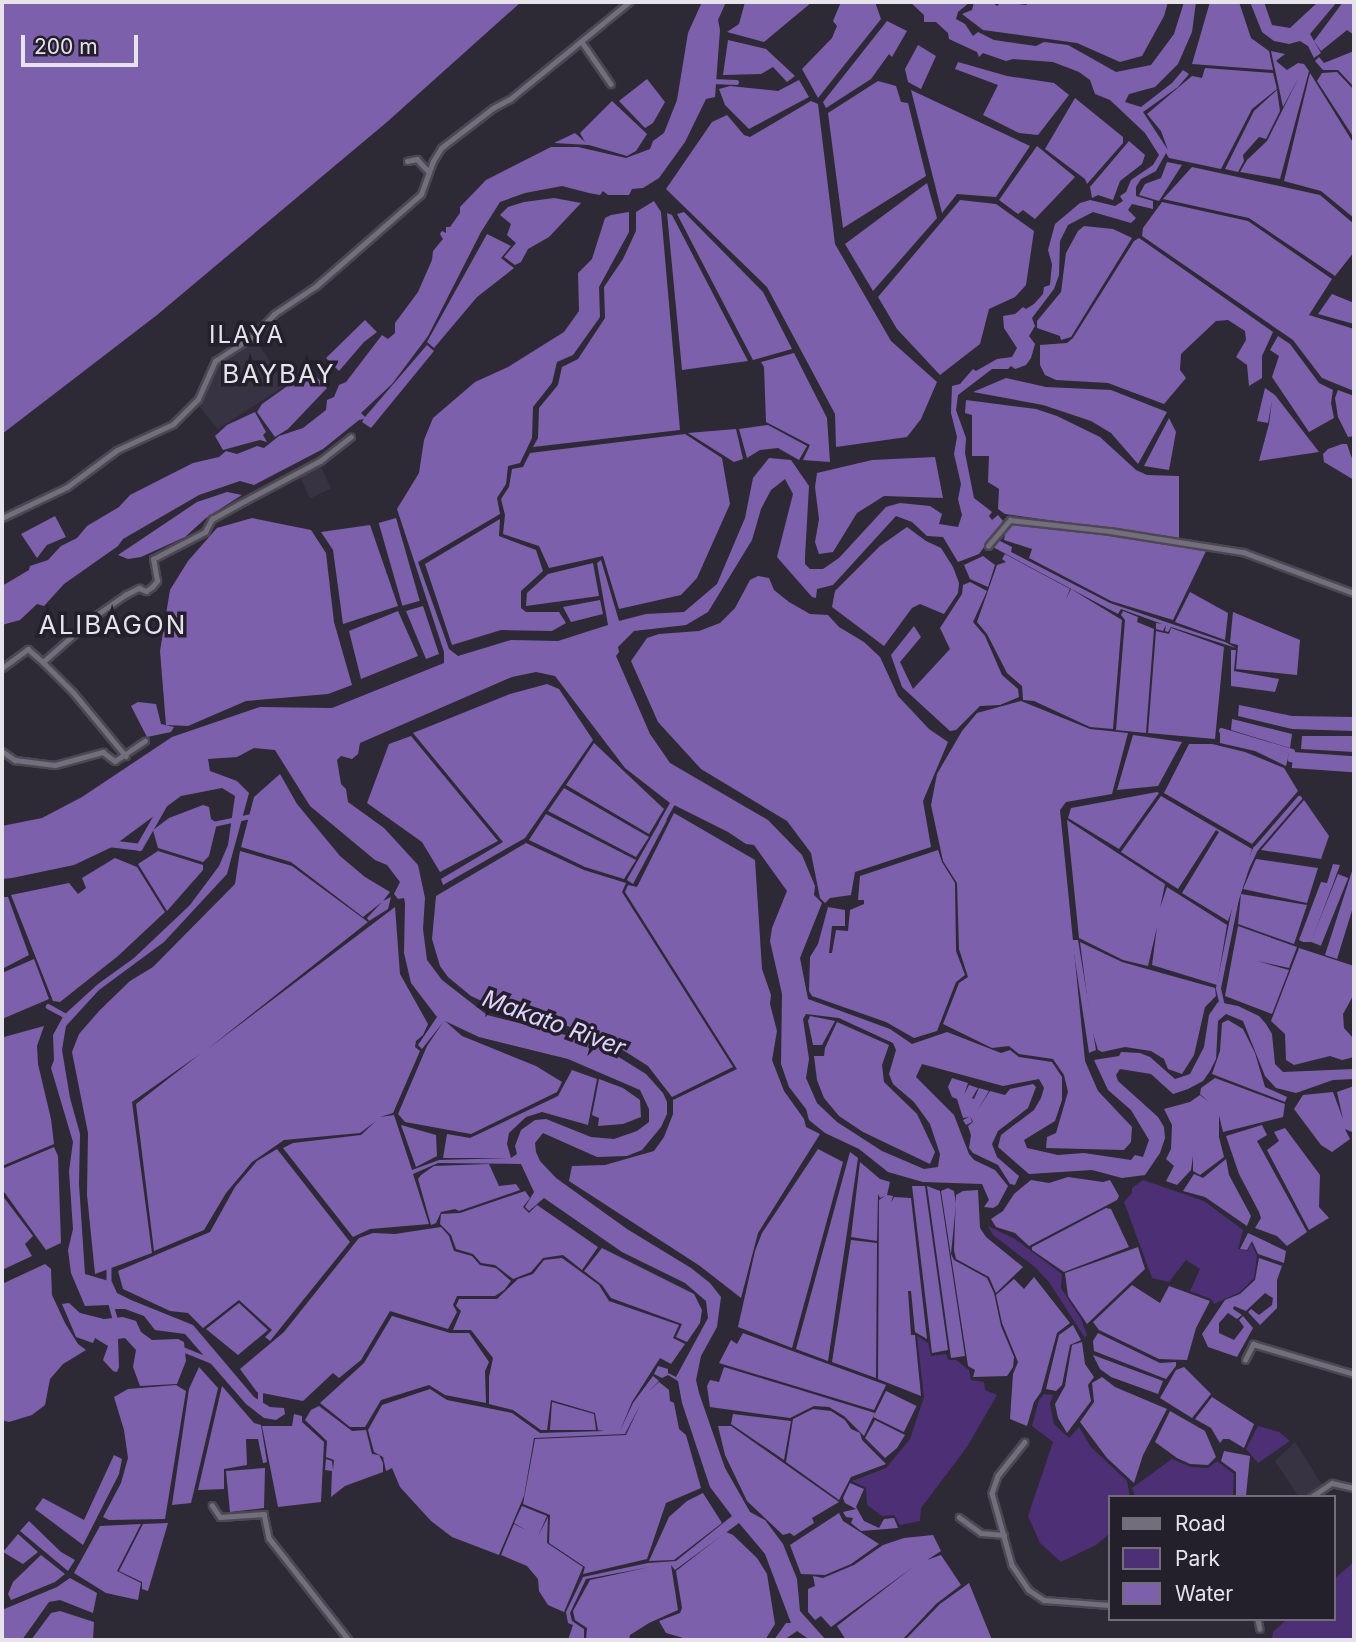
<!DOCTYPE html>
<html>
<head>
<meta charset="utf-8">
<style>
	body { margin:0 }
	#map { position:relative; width:1356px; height:1642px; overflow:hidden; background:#2d2a35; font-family:Inter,sans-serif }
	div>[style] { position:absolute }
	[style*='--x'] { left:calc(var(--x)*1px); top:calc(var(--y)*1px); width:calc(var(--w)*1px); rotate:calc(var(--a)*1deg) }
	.built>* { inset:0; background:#383342; transform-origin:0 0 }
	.green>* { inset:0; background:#4c2f75 }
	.water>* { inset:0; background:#7d60ac; transform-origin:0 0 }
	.canal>* { height:4.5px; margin:-2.25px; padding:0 2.25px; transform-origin:2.25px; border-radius:2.25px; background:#7d60ac }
	.river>* { height:7px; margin:-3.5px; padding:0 3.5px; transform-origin:3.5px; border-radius:3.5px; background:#7d60ac }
	.roads { filter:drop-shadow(2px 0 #4c4852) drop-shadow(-2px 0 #4c4852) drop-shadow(0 2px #4c4852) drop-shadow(0 -2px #4c4852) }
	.minor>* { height:4.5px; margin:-2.25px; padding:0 2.25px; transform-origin:2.25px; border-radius:2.25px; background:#726e7b }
	.tertiary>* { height:5px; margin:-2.5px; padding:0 2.5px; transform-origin:2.5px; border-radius:2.5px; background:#726e7b }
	span { translate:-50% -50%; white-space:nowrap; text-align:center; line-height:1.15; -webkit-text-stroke:7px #24202b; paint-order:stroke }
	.neighbourhood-label { font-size:24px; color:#e6e3eb; letter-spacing:2px }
	.water-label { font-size:24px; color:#e1d3fd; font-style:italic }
	.quarter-label { font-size:26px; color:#e6e3eb; letter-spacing:2px }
	.frame { position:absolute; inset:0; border:4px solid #e6e3eb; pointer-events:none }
	.legend { position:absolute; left:1108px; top:1495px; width:228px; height:126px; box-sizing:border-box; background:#24202b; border:2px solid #726e78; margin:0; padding:9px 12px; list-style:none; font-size:21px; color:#e6e3eb }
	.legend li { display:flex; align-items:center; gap:14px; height:35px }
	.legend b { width:35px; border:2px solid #726e78 }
	.scale { position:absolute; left:21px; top:35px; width:117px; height:32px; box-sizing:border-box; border:4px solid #e6e3eb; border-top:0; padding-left:9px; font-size:21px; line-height:24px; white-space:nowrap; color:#e6e3eb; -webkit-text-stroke:5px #24202b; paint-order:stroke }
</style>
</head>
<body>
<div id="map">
	<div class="built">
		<i style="clip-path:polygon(255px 339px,286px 385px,218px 429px,198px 405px,221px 360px)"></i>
		<i style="left:320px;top:465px;width:26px;height:23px;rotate:65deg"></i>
		<i style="clip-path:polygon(1295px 1442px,1322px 1485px,1304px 1497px,1299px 1497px,1275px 1461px)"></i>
	</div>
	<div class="green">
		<i style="clip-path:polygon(1143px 1180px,1204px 1201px,1243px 1230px,1238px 1249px,1248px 1251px,1251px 1243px,1257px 1256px,1254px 1278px,1240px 1292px,1214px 1304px,1211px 1299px,1190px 1291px,1200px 1269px,1186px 1260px,1169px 1282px,1152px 1278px,1124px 1202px,1132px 1193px,1132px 1188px)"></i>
		<i style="clip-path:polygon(988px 1226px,1015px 1239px,1062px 1274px,1061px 1288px,1081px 1319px,1087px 1335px,1085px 1338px,1049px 1282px,1036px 1268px,993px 1235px)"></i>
		<i style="clip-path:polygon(917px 1336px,928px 1343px,931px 1356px,946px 1354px,949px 1360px,956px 1360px,969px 1370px,971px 1380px,984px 1382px,985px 1390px,997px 1395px,967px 1447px,921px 1508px,920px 1521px,900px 1525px,894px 1515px,882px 1516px,867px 1505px,866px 1488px,852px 1481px,886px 1468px,910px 1439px,924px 1397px)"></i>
		<i style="clip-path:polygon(1044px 1394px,1053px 1395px,1050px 1404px,1054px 1424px,1069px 1438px,1079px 1427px,1091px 1447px,1127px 1481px,1130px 1497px,1109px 1497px,1109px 1534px,1096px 1545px,1061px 1562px,1040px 1543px,1028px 1516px,1053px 1442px,1032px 1426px,1039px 1400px)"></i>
		<i style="clip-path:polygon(1258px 1426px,1279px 1432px,1290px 1441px,1258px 1463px,1246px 1449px)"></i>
		<i style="clip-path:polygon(1172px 1459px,1191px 1467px,1208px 1468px,1217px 1461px,1234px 1474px,1233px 1497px,1135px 1497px,1132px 1488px)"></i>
		<i style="clip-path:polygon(1354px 1562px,1354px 1640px,1272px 1640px,1273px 1632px,1287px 1619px,1333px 1619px,1333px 1580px)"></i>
	</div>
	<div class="water">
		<i style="clip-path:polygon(2px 2px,521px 2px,387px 122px,157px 315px,2px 434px)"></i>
		<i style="clip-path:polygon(702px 2px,726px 2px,718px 20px,720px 30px,715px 97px,706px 99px,685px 142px,659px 178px,643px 188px,632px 189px,629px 195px,608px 195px,603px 191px,600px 195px,589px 193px,562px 186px,525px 193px,500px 202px,481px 232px,428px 336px,392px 384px,361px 413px,365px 417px,427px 345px,434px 351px,371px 428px,362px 422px,364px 419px,359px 420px,323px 449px,254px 485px,240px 481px,199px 495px,123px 539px,118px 546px,64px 584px,44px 606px,37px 604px,20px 620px,2px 625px,2px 586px,29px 570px,30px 566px,48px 560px,61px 546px,77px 538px,87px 526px,119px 507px,130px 495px,193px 463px,219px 457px,226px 451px,237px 454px,257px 446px,264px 448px,279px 436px,303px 428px,326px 410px,327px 400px,334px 397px,339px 385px,346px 382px,382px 335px,388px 339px,395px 333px,395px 323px,418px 292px,432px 260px,433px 251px,443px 239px,440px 234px,442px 231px,446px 233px,446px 227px,450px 227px,460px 213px,460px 207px,486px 180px,551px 147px,578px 147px,626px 158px,650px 149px,653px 141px,664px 133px,677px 100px,688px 33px)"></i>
		<i style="clip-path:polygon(745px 2px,812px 2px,764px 42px,727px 32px,739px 24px)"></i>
		<i style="clip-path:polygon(841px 2px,875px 2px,881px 19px,818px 98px,802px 69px,832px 38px,837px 26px,833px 21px)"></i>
		<i style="clip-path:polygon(evenodd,910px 2px,970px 2px,958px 12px,956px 19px,965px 24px,973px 36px,978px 32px,994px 40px,1036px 46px,1044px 42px,1068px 45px,1116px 72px,1151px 65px,1174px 34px,1184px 2px,1196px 2px,1192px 32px,1178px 64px,1155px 87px,1129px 94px,1125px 102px,1141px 107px,1172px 83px,1183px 70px,1189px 74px,1178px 87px,1143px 112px,1168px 150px,1161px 131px,1147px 114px,1192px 76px,1202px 78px,1205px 68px,1273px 73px,1277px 89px,1252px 109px,1221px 169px,1169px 158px,1166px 153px,1156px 171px,1141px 179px,1136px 187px,1136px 196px,1153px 201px,1153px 209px,1132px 204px,1128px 210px,1136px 218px,1131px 223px,1093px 212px,1068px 225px,1060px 241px,1059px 275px,1054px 289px,1032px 318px,1035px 326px,1029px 336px,1035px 344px,1031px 358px,1026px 365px,1015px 369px,1011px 366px,1008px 369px,992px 369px,958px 395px,956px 410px,966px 438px,965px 453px,974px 498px,992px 512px,989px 516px,992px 520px,998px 515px,1003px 521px,979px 554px,958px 562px,943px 537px,927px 536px,912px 522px,896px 516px,833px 585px,817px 589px,816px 598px,812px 597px,777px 557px,793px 494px,785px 479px,771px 490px,761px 509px,752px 540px,708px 612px,686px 625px,634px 631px,618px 647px,619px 652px,616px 656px,650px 734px,670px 763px,768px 820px,802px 855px,815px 886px,814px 895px,822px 903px,800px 958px,808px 999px,890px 1029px,912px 1044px,947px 1032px,1001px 1053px,1010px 1050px,1019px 1057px,1052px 1062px,1062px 1077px,1062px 1100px,1055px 1121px,1024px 1140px,1027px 1148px,1058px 1155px,1084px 1153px,1131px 1160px,1135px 1155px,1143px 1157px,1149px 1140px,1131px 1110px,1108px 1090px,1094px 1060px,1119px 1056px,1121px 1052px,1140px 1053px,1150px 1057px,1175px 1079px,1190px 1074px,1204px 1047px,1209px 1015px,1218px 1002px,1238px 1006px,1259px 1016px,1266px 1024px,1272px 1034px,1275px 1064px,1283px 1072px,1354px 1069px,1354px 1079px,1333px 1080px,1296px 1093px,1276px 1088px,1265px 1076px,1243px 1021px,1226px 1014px,1218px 1021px,1216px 1059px,1210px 1071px,1203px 1081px,1188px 1089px,1173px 1094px,1151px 1074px,1120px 1069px,1116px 1075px,1118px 1081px,1158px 1117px,1164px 1127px,1165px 1138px,1160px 1153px,1145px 1175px,1122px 1178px,1092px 1170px,1029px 1174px,998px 1147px,1001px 1135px,1034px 1110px,1041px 1098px,1044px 1088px,1039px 1079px,1003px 1086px,922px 1064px,916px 1077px,954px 1115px,969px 1154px,974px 1160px,995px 1170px,1008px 1186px,998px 1205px,993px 1208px,984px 1207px,989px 1200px,982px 1184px,923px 1182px,888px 1172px,859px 1149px,825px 1133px,809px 1120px,806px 1109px,789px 1087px,781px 1064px,782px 994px,770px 941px,772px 928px,787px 891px,754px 845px,746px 844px,728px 832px,670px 803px,625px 768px,555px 676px,536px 672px,512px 677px,360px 743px,358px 754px,352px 759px,341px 756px,337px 760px,341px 784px,346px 789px,348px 802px,384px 828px,418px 865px,425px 898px,423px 929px,427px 960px,442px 980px,487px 1015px,581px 1039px,609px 1051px,646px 1074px,663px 1093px,667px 1102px,667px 1114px,661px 1127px,642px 1150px,627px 1156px,597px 1157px,543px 1133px,535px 1143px,536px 1152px,540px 1161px,556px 1178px,627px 1229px,691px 1268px,710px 1283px,721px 1297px,717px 1327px,701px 1356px,696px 1380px,699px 1393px,725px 1468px,750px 1512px,765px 1520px,783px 1544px,797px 1579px,800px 1611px,826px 1640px,810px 1640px,797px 1631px,784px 1640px,774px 1640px,786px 1623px,791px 1623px,765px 1554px,739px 1523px,675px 1570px,671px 1565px,678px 1610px,649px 1623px,630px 1635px,629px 1640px,586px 1640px,587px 1628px,575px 1620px,573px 1611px,590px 1580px,650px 1567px,586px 1579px,570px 1613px,572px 1621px,584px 1629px,584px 1640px,568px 1640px,573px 1625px,568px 1623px,566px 1612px,583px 1577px,648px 1563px,676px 1561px,732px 1516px,710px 1487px,682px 1403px,678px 1381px,668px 1375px,662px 1378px,654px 1374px,658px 1366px,668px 1369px,668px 1373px,676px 1377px,708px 1318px,706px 1301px,685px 1283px,622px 1252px,544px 1198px,529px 1211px,525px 1207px,534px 1192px,521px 1164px,438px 1163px,413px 1174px,429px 1224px,370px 1229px,353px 1237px,283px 1148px,293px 1143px,361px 1135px,376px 1121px,360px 1133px,284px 1140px,252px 1162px,226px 1193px,204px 1230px,154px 1251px,136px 1104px,200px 1054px,132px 1102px,152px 1253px,95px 1274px,87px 1195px,88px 1133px,72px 1052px,79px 1034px,100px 1010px,130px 981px,153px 967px,235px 884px,240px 851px,292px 866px,368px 922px,205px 1051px,395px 907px,400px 974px,428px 1024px,423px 1035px,416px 1041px,415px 1047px,420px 1051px,393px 1113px,380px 1117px,394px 1115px,412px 1170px,439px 1160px,510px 1158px,443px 1158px,447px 1134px,470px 1138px,558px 1096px,572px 1070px,597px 1079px,588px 1125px,542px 1112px,526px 1117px,509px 1133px,507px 1144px,511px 1158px,517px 1154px,515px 1146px,521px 1130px,535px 1120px,546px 1119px,591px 1137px,614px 1139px,637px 1131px,649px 1122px,649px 1109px,640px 1090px,568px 1059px,479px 1037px,445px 1021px,462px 1036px,536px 1066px,562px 1082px,557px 1092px,471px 1134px,405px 1122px,398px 1114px,427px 1046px,444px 1021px,422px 1049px,418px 1045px,437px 1017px,411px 983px,404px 953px,405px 903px,404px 898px,398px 899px,394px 894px,400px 882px,387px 865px,375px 860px,310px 806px,275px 750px,254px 748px,237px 757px,208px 759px,210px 771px,237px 781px,249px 793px,227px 874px,164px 942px,99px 990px,66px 1026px,62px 1050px,70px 1098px,80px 1134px,79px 1184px,85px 1274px,112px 1282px,117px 1293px,131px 1300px,193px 1325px,254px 1397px,270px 1407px,284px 1408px,285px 1414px,276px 1420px,264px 1418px,246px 1404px,185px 1334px,155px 1330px,144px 1316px,125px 1309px,115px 1309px,108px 1305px,85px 1306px,71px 1273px,68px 1250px,73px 1229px,69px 1171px,73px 1142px,51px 1068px,54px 1060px,53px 1035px,64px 1015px,98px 984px,134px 958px,190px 905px,219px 866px,228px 845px,235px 796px,222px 788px,181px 796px,112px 847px,74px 865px,12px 878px,2px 879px,2px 826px,42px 818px,82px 797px,172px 737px,260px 707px,332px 708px,444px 663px,444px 652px,397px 509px,419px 473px,424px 440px,433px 418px,475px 382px,508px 367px,564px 332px,579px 311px,578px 273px,592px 259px,605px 218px,611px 215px,629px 212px,629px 232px,599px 287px,600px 317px,573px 355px,557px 362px,552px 383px,533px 407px,532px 438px,520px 463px,508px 466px,506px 484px,497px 498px,500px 514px,418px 562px,449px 649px,458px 656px,511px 640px,558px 641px,608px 625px,597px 563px,601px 560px,619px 621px,646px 614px,684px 612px,717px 584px,745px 518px,753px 478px,769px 458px,791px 460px,809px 486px,805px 557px,805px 564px,810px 569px,823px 569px,839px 558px,886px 507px,900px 503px,930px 506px,942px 514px,939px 524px,958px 527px,962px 515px,958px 499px,961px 484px,954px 454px,957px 437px,951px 413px,952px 386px,960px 384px,973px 369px,976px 371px,997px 359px,1012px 357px,1017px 348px,1004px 328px,1003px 316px,1015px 314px,1023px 307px,1026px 309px,1034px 304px,1043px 294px,1044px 287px,1050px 285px,1052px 264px,1048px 250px,1055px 224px,1080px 203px,1090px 200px,1115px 206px,1123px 201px,1120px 196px,1126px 192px,1131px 180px,1153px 165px,1159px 155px,1145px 133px,1110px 100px,1095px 94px,1090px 80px,1079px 72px,1053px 62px,1013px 59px,1006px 61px,983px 53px,979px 57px,977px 52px,949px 39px,948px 33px,936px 22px,924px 22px,924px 15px,910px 2px,806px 1014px,839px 1018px,893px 1043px,896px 1050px,889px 1074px,893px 1084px,914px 1102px,930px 1124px,940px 1154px,938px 1167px,924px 1169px,882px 1151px,837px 1122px,817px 1103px,806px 1078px,809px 1059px,803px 1019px,806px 1014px)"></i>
		<i style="clip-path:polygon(974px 2px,992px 2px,997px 6px,1001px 2px,1026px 5px,1029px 2px,1168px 2px,1164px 16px,1142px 56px,1120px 62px,1077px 43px,983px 30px,962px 14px,972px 10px)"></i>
		<i style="clip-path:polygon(1210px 2px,1239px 2px,1251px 38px,1269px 51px,1273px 70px,1192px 64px)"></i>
		<i style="clip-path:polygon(1250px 2px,1264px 2px,1272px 25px,1290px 28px,1318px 2px,1337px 2px,1310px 34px,1321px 53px,1314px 58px,1308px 46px,1300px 41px,1289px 44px,1274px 41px,1262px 32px)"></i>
		<i style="clip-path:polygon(1343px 2px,1354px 2px,1354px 35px,1347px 30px,1321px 51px,1314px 41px)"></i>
		<i style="clip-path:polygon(887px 21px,907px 31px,892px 57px,889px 54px,871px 79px,826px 108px,823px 102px)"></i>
		<i style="clip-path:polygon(728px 40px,766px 49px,795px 76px,787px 82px,773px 67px,761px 74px,723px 75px)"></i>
		<i style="clip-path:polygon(918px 45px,936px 56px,921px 89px,908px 82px,905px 69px)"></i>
		<i style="clip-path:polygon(1271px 51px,1285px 54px,1276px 61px,1287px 70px,1298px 63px,1304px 64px,1309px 71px,1280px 179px,1240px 172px,1247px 160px,1267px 141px,1299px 77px,1283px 107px)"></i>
		<i style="clip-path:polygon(1354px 51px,1354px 87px,1338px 70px,1323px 70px,1315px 61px,1319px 57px,1324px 63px)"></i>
		<i style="clip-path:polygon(958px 62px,1007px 76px,1054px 83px,1069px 95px,1038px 135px,1019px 133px,983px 115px,998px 85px,955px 69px)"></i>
		<i style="clip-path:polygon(1337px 72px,1354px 90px,1354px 138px,1317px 81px,1322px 73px)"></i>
		<i style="clip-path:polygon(1310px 73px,1354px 144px,1354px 218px,1321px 191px,1284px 181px)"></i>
		<i style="clip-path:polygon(647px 79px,665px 102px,653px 123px,645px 128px,619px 101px)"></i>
		<i style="clip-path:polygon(799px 80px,809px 97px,749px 129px,725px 105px,719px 89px,730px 86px,778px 91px)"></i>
		<i style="clip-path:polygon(878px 81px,896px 86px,901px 102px,908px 103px,926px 176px,843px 228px,828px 113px)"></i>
		<i style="clip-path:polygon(911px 90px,1030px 146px,996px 197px,957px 194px,942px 213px)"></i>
		<i style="clip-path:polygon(1277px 90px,1280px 111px,1266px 139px,1259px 137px,1243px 155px,1244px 161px,1238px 172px,1225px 169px,1254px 111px)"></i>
		<i style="clip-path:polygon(1075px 98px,1123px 137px,1123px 143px,1087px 184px,1085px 179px,1045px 149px)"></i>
		<i style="clip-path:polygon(612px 101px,647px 134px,636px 151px,627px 156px,589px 145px,554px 143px,575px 133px,585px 142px,580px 133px)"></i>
		<i style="clip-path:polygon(811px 101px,818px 104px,835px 244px,891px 341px,937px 382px,921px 419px,907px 437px,836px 447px,835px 414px,767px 287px,666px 189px,712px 122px,727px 115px,744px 135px,750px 137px)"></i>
		<i style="clip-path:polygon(1129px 141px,1145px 155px,1142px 164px,1120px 181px,1113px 200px,1098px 195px,1092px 198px,1090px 187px)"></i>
		<i style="clip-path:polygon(1037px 146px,1075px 177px,1035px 219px,1023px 210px,1018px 214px,999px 200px)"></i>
		<i style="clip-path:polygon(1167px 162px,1182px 165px,1159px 201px,1139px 195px,1145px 184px,1161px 178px)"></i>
		<i style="clip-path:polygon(1192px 167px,1320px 195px,1354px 224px,1354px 252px,1335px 276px,1249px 218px,1163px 199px)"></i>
		<i style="clip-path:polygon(927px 183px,937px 218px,873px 291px,845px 244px)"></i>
		<i style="clip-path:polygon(554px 198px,581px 203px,549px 237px,528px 249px,521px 262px,515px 265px,504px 257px,516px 243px,507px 235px,511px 224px,500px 215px,508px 207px,524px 202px)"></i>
		<i style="clip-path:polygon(960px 200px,996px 204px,1034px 231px,1026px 285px,1015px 297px,989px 309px,980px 344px,940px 375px,897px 329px,878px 297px)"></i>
		<i style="clip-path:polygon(654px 201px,661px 212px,680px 430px,533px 447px,538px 438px,539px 408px,558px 385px,562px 367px,578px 359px,605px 318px,604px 287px,623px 259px,636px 231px,636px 212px)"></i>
		<i style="clip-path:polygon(1162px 202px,1248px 221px,1332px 279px,1309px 315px,1354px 329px,1354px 391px,1322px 378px,1293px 340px,1142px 236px,1143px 228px)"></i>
		<i style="clip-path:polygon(684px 212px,763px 292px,792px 349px,753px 360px,677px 214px)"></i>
		<i style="clip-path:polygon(667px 213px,672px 215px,748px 361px,682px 370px)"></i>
		<i style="clip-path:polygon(1084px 226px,1113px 229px,1132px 238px,1071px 337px,1061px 340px,1060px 336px,1037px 328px,1037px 321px,1061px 292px,1066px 253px,1078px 231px)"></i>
		<i style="clip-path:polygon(487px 234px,511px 246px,501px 258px,514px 268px,477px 297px,434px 348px,427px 342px)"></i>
		<i style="clip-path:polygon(1139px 238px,1273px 332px,1262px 356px,1262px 378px,1249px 386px,1247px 365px,1236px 357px,1246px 340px,1245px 331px,1228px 320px,1216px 321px,1181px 354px,1180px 370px,1186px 378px,1164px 404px,1108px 383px,1056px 380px,1045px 375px,1040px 365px,1040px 345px,1067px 343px,1073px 338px,1134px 241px)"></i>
		<i style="clip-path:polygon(1332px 294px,1354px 303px,1354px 324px,1318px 314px)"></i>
		<i style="clip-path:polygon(365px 320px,377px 332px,364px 342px,339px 371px,326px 358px)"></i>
		<i style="clip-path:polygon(1278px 336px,1290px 344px,1319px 383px,1333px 390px,1331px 403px,1334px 418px,1309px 432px,1272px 377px,1279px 356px,1270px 350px)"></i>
		<i style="clip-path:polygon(794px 353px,827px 418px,830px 462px,803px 460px,810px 445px,766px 422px,764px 367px,761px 362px)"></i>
		<i style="clip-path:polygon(310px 370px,327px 388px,288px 429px,275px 437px,257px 412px,262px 404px)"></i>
		<i style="clip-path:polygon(1006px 378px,1046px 387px,1111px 390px,1167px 412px,1138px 464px,1111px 433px,1091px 421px,1043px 405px,973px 392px)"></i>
		<i style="clip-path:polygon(1265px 388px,1275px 395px,1319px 452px,1259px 461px,1269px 424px,1272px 400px,1268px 423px,1257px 421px)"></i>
		<i style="clip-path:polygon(1338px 390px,1354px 396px,1354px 436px,1348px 437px,1338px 417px,1335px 398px)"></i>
		<i style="clip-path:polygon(966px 400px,1036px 409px,1057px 416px,1100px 437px,1136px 470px,1147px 475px,1179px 476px,1179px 539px,1005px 514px,998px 509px,999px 489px,988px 482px,989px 456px,972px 456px,972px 415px,965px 413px)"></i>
		<i style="clip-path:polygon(255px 412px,266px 432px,263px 435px,267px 442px,260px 440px,223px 450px,215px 436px,227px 425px)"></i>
		<i style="clip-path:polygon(1169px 418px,1176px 432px,1169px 470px,1144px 466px)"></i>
		<i style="clip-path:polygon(768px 425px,807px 446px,799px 460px,778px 448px,760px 450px,747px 458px,739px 429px)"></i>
		<i style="clip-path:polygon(736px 429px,743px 459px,734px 462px,688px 433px)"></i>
		<i style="clip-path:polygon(685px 434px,722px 458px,730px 504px,697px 578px,681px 595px,619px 609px,603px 556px,549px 568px,539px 546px,503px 534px,505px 515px,501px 499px,509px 487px,512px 469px,523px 467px,530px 453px)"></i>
		<i style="clip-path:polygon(1342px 444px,1347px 444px,1349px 450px,1354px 464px,1354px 480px,1324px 462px,1323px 454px,1328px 449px)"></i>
		<i style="clip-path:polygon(935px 457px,943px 498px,884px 496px,857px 513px,833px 552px,819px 554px,815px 542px,819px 519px,815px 487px,817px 473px,872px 460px)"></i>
		<i style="clip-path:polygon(227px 492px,242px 495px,206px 518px,185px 537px,141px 557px,128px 559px,118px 555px,197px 502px)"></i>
		<i style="clip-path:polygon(55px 516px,66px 537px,47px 545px,37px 558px,21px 534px)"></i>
		<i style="clip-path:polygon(252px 518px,311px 530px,326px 553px,334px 622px,352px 685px,328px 694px,246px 701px,188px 726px,166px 725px,160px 651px,170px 590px,188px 561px,217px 528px)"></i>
		<i style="left:396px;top:518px;width:86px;height:18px;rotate:74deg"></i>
		<i style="clip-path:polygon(500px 519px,499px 536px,536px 550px,543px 571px,521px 591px,521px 608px,526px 612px,559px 612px,566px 623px,552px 631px,501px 630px,452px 645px,425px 564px)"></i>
		<i style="clip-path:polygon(1013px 522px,1110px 532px,1207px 549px,1173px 620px,1111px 601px,1029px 558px,1032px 549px,1004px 540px,1006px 529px)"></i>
		<i style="clip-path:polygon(370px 525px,398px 606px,343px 624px,333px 550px,321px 532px)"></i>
		<i style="clip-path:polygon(907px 527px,926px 541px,941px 548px,953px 567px,959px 583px,958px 593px,944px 614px,920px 604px,912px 608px,884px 646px,832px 607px,835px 591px,880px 546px)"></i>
		<i style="clip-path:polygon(996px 539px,1012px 547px,1011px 552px,1110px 603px,1225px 642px,1236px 648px,1171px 627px,1168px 632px,1165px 631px,1166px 625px,1163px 631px,1156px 629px,1156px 623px,1162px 624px,1121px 609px,1118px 614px,991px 546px)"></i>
		<i style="clip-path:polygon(1005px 554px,1070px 589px,1066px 599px,1071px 589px,1122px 620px,1113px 729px,1090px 727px,1034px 701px,1023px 700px,1022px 686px,1007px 673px,987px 634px,977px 622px,997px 565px,1006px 562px,1002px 559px)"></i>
		<i style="clip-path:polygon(983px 556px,995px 565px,988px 587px,970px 579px,964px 565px)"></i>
		<i style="clip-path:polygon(593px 563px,599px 596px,526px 606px,527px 593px,548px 574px)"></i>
		<i style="clip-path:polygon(758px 576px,769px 578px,774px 590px,789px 602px,810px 614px,828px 615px,839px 627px,864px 642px,880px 657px,898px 696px,929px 729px,948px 742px,923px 801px,931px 847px,855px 872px,851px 895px,830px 898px,825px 903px,820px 898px,811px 853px,787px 821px,701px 769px,658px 722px,631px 661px,647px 638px,659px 634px,699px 631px,720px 623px,735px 608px,750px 580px)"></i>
		<i style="clip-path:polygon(970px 582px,987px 591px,973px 622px,985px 636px,1002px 675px,1018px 689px,1019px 697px,1000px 705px,980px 706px,956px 730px,950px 731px,902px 687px,891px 655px,914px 626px,921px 637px,900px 662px,913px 689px,950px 649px,940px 628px,962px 594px,963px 585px)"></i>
		<i style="clip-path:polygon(1190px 592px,1228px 613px,1225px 640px,1175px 622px)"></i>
		<i style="clip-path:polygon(600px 600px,603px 614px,571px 622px,563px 607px)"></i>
		<i style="clip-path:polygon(423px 606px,439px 654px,426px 659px,406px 611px)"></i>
		<i style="clip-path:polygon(398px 611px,418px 656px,361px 679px,349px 631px)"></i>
		<i style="clip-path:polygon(1123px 611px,1138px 617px,1137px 622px,1154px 629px,1146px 733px,1116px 730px,1125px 620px,1121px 615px)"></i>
		<i style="clip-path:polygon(1233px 612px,1300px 640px,1297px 675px,1236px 669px,1238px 645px,1230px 643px)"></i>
		<i style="clip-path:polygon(1171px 628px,1224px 647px,1215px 739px,1148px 733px,1156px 631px,1169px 634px)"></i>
		<i style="clip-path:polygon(1231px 650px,1236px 650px,1234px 671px,1279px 679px,1275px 692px,1231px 686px)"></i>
		<i style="clip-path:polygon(547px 684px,559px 689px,593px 740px,525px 838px,443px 885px,441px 879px,503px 842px,413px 733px,510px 694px)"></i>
		<i style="clip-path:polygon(1021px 701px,1090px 729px,1128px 733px,1112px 794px,1066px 802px,1060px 810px,1085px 1061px,1098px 1091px,1132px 1127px,1131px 1142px,1124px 1150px,1046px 1148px,1047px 1137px,1056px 1133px,1068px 1092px,1064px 1075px,1053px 1059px,1019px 1054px,1009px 1046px,992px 1048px,943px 1024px,959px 983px,968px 977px,959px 949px,957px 883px,943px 861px,931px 805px,937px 774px,962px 731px,977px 713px)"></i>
		<i style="clip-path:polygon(138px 702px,156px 704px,161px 724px,174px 727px,171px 732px,147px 737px,131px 706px)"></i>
		<i style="clip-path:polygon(1239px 705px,1292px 716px,1354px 717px,1354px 731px,1292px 729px,1238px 716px)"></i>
		<i style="clip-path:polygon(1232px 719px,1292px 734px,1290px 748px,1231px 730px)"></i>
		<i style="clip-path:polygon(1220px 731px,1289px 753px,1286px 766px,1255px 751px,1220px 743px)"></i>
		<i style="clip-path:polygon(1133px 735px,1182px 742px,1158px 786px,1117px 790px)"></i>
		<i style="clip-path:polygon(411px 736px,498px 841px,440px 872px,422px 842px,367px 803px,389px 744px)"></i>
		<i style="clip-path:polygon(1302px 736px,1354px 736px,1354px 752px,1301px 749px)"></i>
		<i style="clip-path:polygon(594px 743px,664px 809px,649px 834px,566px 785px)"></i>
		<i style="clip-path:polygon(1189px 744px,1212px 744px,1245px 752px,1284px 768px,1298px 791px,1252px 844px,1164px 793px)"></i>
		<i style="left:1293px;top:752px;width:61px;height:16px;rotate:4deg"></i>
		<i style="clip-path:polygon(280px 774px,297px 804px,340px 856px,365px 877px,390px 892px,383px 901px,391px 897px,388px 909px,369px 921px,367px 918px,382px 902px,363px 917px,291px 862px,241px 847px,254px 797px)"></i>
		<i style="clip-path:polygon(564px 788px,649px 837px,636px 857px,548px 811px)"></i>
		<i style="clip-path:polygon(1157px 792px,1159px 793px,1119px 849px,1068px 818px,1071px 808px)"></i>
		<i style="clip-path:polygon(1161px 796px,1252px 849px,1228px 921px,1182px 893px,1219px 832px,1216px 830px,1178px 889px,1121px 852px)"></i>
		<i style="clip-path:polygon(1304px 800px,1329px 836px,1321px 859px,1261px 850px)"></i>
		<i style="clip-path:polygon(203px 805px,209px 807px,211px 819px,217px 823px,209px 856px,203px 862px,158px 848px,153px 830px,169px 818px)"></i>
		<i style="clip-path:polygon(674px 813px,755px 860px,762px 969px,771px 995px,770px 1004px,777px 1031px,772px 1060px,784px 1091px,804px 1119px,806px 1127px,820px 1134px,758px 1233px,741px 1298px,700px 1266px,569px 1181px,572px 1166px,605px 1165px,654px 1151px,664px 1137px,673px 1114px,673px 1100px,737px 1069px,625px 892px,628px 885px,637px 887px)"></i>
		<i style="clip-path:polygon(546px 814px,636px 860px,624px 879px,585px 867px,529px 840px)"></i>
		<i style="clip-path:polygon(662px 818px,667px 820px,633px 884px,627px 880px,629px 876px)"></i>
		<i style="clip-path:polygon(1067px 820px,1165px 884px,1160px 908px,1167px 887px,1227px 925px,1217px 985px,1152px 965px,1157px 927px,1148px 966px,1123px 960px,1079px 938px)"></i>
		<i style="clip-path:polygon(526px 843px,584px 870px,626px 883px,622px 892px,733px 1067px,672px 1097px,648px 1066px,604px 1038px,555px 1022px,499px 1009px,471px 996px,448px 977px,440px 966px,432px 939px,436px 896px)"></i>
		<i style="clip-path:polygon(938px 850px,942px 862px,955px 883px,956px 951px,965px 975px,956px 982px,937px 1031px,914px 1038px,886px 1022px,812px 996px,809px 991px,810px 957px,818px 944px,828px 907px,845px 910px,845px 926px,832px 926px,829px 953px,832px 953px,836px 930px,848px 931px,850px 910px,864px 904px,864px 900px,858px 900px,860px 876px)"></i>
		<i style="clip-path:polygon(158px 851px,203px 865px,203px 870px,167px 911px,138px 864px)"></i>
		<i style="clip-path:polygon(115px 858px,137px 867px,165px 912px,118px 956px,60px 1002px,53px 1001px,11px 895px,69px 883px,78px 894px,86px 888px,82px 878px)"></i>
		<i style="clip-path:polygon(1256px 859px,1318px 868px,1307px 903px,1243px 889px)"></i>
		<i style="clip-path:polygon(1333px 864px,1340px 865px,1333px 884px,1311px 942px,1303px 942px,1299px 940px,1321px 882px,1327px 883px)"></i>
		<i style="clip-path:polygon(1354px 865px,1354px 904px,1337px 959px,1325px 955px)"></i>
		<i style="left:1338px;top:874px;width:11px;height:73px;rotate:22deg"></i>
		<i style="clip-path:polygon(1241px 894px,1307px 905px,1294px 944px,1238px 924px)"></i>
		<i style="clip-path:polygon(2px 897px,8px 897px,29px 955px,2px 969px)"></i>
		<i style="clip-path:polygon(1238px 926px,1297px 947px,1289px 968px,1257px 961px,1289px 970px,1272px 1014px,1225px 996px)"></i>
		<i style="clip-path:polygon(1072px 940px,1078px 940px,1096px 1050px,1089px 1053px)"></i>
		<i style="clip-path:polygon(1080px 942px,1122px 962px,1215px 988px,1216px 996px,1205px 1007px,1194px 1055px,1182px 1074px,1168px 1069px,1164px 1059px,1151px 1051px,1125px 1047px,1102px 1052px,1098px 1050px,1091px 1027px)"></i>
		<i style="clip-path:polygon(1299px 948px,1354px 966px,1354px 994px,1343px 1014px,1344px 1028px,1354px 1039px,1354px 1057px,1342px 1060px,1330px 1056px,1294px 1065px,1286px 1060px,1285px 1034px,1271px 1021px)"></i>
		<i style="clip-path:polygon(34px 959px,49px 999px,2px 1019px,2px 973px)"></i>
		<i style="clip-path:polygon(810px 1016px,835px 1021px,822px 1045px,813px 1045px,808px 1021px)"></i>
		<i style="clip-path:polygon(1228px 1020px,1243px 1029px,1255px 1053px,1265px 1087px,1287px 1097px,1285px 1102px,1212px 1074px,1220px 1051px,1222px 1023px)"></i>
		<i style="clip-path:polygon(837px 1022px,889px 1045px,882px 1065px,884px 1082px,917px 1114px,935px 1152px,930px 1164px,863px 1132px,839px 1116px,824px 1098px,817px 1080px,814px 1056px,824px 1056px,825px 1048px)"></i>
		<i style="clip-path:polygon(44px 1026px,37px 1046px,38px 1064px,51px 1119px,54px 1144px,2px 1166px,4px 1037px)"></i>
		<i style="clip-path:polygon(952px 1078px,968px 1083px,964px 1095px,969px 1085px,978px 1088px,972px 1098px,974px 1099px,979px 1088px,989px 1091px,977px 1111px,990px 1091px,1005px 1095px,1010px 1089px,1033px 1084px,1036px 1087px,1028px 1108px,998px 1131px,992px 1144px,997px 1157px,1019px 1176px,1015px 1185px,1010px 1184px,998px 1165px,973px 1153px,969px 1148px,971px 1135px,968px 1126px,973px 1122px,970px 1116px,972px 1122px,966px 1125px,963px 1120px,969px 1117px,963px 1118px,957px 1099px,952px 1097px,948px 1087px)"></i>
		<i style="clip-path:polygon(1215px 1078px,1285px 1104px,1283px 1117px,1223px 1132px,1219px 1115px,1219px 1137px,1224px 1157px,1200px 1175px,1193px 1171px,1193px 1156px,1191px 1170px,1177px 1185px,1166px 1181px,1174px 1166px,1166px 1159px,1171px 1149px,1172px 1125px,1164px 1109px,1190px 1102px,1200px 1095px,1209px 1102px,1200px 1094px,1201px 1088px)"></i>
		<i style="clip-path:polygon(599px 1079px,623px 1088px,640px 1100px,641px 1117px,623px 1124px,598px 1126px,599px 1118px,592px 1115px)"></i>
		<i style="clip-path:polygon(1354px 1086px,1354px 1143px,1352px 1132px,1345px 1129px,1350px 1139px,1332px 1152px,1321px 1145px,1294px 1109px,1303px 1095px,1333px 1092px,1343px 1119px,1337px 1092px)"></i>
		<i style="clip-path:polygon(401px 1125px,436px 1135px,437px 1156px,416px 1167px)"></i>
		<i style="clip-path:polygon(1262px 1125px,1267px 1135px,1257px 1141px,1307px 1232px,1287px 1246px,1277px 1236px,1255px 1228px,1261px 1218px,1259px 1212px,1239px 1174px,1226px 1136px)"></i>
		<i style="clip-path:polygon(1285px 1128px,1320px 1175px,1319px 1207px,1329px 1218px,1309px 1230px,1267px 1150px,1279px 1141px,1274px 1132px)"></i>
		<i style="clip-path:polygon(54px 1147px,58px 1156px,61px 1243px,46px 1250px,2px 1189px,2px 1169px)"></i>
		<i style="clip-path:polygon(277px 1149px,350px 1242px,270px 1341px,265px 1337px,272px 1330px,239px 1300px,203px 1328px,188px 1313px,170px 1311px,123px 1289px,118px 1271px,210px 1232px,235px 1187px,257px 1161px)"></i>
		<i style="clip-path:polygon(818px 1149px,843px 1162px,792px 1348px,738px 1327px,755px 1251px,762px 1233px)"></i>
		<i style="clip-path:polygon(850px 1152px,858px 1158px,828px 1361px,796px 1349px)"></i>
		<i style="clip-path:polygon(1226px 1159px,1229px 1175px,1251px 1216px,1247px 1226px,1205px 1197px,1183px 1191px,1194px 1174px,1203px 1178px)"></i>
		<i style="clip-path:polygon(860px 1162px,880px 1179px,890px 1182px,887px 1195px,893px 1196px,891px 1203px,894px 1197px,911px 1198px,927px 1339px,915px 1332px,911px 1291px,908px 1291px,911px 1335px,915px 1335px,921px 1396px,878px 1379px,879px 1200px,885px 1196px,880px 1198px,878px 1194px,877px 1241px,851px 1237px)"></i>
		<i style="clip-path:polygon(489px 1164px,499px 1186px,516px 1184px,520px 1190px,459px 1211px,455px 1209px,441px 1212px,436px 1223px,431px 1225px,418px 1179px,421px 1175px,434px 1166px)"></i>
		<i style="clip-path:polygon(1068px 1177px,1103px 1182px,1110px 1180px,1119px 1196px,1117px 1200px,1029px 1246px,1015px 1233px,996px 1227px,991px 1219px,1003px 1211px,1014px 1194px,1031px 1180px,1049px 1183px)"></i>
		<i style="clip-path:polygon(912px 1186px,925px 1186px,948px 1350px,932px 1353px)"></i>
		<i style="clip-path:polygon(927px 1186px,940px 1191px,965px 1356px,951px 1358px)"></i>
		<i style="clip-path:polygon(948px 1188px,954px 1191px,956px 1204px,951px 1254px,954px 1260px,987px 1278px,994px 1293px,1001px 1326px,1014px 1357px,1013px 1367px,1007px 1376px,973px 1377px,975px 1370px,968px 1366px,941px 1191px)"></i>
		<i style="clip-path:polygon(978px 1190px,980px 1228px,986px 1237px,1023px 1267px,996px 1293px,989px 1277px,956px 1259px,954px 1250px,956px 1195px,963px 1191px)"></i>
		<i style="clip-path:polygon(525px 1191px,530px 1198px,523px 1207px,529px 1213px,537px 1205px,598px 1247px,582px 1270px,563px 1255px,543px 1258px,531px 1272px,513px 1279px,495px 1265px,481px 1263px,473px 1254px,456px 1249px,451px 1235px,440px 1224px,441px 1214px,460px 1213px)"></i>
		<i style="clip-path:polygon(2px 1195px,33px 1236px,25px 1244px,32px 1256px,2px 1270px)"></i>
		<i style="clip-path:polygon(1106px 1208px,1111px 1209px,1129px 1247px,1064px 1272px,1032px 1250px,1032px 1247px)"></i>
		<i style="clip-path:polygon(441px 1227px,449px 1236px,454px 1251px,472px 1256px,480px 1265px,496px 1268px,511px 1281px,504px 1290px,495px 1296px,457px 1296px,453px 1305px,457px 1312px,448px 1329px,390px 1311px,361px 1360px,339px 1378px,333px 1373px,303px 1401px,257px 1392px,240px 1369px,284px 1332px,359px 1238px,373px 1233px,395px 1234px)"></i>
		<i style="clip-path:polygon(1248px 1233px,1286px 1251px,1284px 1263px,1258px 1254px,1252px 1241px,1247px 1250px,1240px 1249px)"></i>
		<i style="clip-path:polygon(851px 1240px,877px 1243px,876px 1378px,832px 1362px)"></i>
		<i style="clip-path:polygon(1138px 1247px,1145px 1269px,1087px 1324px,1068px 1296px,1065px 1273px)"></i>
		<i style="clip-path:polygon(602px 1248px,694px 1294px,702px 1310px,700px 1323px,687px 1342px,676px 1337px,682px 1324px,611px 1298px,602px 1285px,584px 1271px)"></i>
		<i style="clip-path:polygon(562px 1258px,599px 1285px,609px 1301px,679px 1325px,673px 1338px,685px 1344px,671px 1364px,660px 1358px,632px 1402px,620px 1431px,633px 1403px,653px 1376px,659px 1381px,648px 1392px,659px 1382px,669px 1390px,670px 1401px,674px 1403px,679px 1429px,686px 1435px,701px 1488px,666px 1503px,647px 1559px,583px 1574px,585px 1567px,549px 1543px,550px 1515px,523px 1504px,535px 1439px,626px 1435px,640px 1405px,625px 1434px,534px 1438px,524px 1496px,499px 1555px,452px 1537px,431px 1521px,400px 1487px,392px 1468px,386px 1471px,383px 1457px,374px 1452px,368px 1430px,382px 1405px,430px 1389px,447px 1400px,512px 1413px,540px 1433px,604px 1431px,598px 1430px,595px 1413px,551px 1400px,547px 1430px,541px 1430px,513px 1410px,489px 1404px,489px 1377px,493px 1358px,471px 1330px,453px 1330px,461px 1311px,456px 1306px,459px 1299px,497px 1299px,518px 1279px,533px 1274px,544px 1260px)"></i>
		<i style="clip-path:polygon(1259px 1258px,1282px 1266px,1277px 1280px,1277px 1308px,1260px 1325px,1248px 1312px,1251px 1309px,1259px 1315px,1272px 1305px,1273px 1298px,1265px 1293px,1246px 1311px,1234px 1306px,1233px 1309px,1242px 1315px,1237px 1319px,1228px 1313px,1219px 1323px,1219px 1333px,1234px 1340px,1244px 1327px,1239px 1320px,1243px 1316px,1253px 1328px,1237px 1357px,1208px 1347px,1202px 1334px,1225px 1300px,1240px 1294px,1255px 1280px)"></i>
		<i style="clip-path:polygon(45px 1264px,51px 1269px,52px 1295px,65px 1323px,78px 1344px,86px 1350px,63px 1364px,50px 1379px,45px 1405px,32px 1415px,9px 1422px,2px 1420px,2px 1284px)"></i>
		<i style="clip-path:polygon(1034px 1277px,1070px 1323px,1057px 1333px,1041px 1392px,1034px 1402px,1027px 1426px,1010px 1419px,1013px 1374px,1018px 1362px,1002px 1323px,996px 1295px,1014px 1279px,1024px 1289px)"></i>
		<i style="clip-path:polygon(1132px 1285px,1160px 1303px,1169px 1286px,1210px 1301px,1196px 1328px,1187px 1360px,1159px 1359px,1099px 1330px,1093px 1322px)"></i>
		<i style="clip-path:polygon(69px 1303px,80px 1313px,104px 1319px,123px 1317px,136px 1321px,141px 1332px,152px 1340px,178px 1339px,184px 1342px,186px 1361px,177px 1384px,140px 1386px,133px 1367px,136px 1350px,125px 1338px,118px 1339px,119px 1367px,117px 1372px,113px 1371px,103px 1360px,108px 1346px,95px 1338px,93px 1343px,76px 1337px,62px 1304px)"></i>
		<i style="clip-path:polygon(239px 1303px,268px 1330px,238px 1355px,206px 1329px)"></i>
		<i style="clip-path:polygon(392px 1316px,450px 1333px,469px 1333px,489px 1362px,485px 1371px,486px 1403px,445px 1395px,429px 1385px,381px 1400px,365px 1427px,350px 1427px,320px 1403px,364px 1363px)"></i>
		<i style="clip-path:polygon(1073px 1325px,1081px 1340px,1070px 1345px,1062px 1385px,1056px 1391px,1046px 1389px,1059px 1335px)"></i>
		<i style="clip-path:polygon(743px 1333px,886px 1385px,874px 1410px,719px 1363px,731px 1340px,737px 1344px)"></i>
		<i style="clip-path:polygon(1098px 1333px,1160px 1363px,1176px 1362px,1176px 1366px,1166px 1379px,1094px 1351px,1093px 1341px)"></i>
		<i style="clip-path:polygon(1082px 1342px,1085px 1364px,1094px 1377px,1088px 1385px,1091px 1401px,1067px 1433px,1058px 1418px,1055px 1404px,1065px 1386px,1072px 1345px)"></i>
		<i style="clip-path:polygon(1093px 1355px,1163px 1381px,1158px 1394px,1111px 1377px,1100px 1369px)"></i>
		<i style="clip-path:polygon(199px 1367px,218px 1388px,191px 1503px,172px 1505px,189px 1389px)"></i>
		<i style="clip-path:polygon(724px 1367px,797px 1389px,875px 1413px,864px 1436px,844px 1416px,829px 1407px,814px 1406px,790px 1418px,710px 1407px,707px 1386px,710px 1380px,719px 1382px)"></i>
		<i style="clip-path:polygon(1184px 1367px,1211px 1394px,1192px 1418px,1160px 1398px,1176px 1370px)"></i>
		<i style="clip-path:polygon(1102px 1377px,1115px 1387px,1167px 1409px,1143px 1455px,1134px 1483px,1107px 1458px,1080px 1422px,1094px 1402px,1092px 1383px)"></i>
		<i style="clip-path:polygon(176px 1385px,186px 1391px,165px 1519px,109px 1520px,103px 1517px,121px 1483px,128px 1458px,124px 1430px,114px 1397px,128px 1389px)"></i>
		<i style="clip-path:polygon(222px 1386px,254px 1423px,261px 1425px,267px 1462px,263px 1463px,258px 1439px,246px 1439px,247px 1465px,224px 1469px,224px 1489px,198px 1490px)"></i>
		<i style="left:886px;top:1391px;width:34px;height:29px;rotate:26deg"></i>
		<i style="clip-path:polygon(1212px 1397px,1254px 1424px,1244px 1448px,1229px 1439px,1223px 1439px,1220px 1443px,1211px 1428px,1195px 1419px)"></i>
		<i style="clip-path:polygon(552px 1402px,594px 1414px,596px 1430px,550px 1430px)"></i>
		<i style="clip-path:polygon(319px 1406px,352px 1431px,366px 1430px,372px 1454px,379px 1455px,383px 1463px,383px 1472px,345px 1486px,331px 1497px,332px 1471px,325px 1470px,326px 1459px,332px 1461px,333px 1470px,334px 1460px,326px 1457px,327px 1441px,305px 1420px,311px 1410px)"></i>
		<i style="clip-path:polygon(813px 1409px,831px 1411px,845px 1420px,851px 1429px,860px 1433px,862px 1440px,886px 1464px,851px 1477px,839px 1500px,786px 1462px,793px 1419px)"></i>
		<i style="clip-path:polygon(1170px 1411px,1205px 1431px,1216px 1457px,1208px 1465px,1190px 1464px,1177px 1458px,1155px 1442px)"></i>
		<i style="clip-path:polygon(294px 1414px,302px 1416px,302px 1422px,324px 1442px,321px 1502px,278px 1507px,262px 1426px,292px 1426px)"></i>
		<i style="clip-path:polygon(733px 1414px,791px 1421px,784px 1460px,731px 1424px)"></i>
		<i style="clip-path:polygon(875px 1420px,905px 1435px,897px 1448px,885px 1458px,865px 1438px)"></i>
		<i style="clip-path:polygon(718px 1426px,731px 1426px,839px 1502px,812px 1518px,814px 1523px,794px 1536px,790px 1533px,783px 1535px,747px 1501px,725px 1455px)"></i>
		<i style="clip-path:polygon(1224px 1451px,1250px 1456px,1246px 1495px,1236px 1495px,1236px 1472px,1221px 1461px)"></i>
		<i style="clip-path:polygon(114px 1455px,122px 1459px,119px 1474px,83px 1545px,35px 1509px,43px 1498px,84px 1520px)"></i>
		<i style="clip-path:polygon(265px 1468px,264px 1508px,230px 1512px,226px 1471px)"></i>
		<i style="clip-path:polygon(850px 1483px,864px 1489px,856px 1507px,864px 1521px,879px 1528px,884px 1519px,894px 1518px,898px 1528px,861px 1531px,851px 1523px,853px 1518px,846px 1517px,843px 1512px,856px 1509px,845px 1503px,843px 1498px)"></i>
		<i style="clip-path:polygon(703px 1493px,722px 1523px,674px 1560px,649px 1561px,669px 1517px,687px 1501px)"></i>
		<i style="clip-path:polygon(522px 1506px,547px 1516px,538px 1536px,548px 1517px,547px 1543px,583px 1567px,564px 1612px,548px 1605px,539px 1591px,538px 1579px,527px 1566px,501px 1555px,514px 1524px,526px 1530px,514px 1523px)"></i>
		<i style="clip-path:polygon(839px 1513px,843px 1521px,879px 1544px,851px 1564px,825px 1575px,801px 1574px,790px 1545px)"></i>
		<i style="clip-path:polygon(29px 1521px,61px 1552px,75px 1560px,68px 1571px,20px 1531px)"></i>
		<i style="clip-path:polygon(168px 1523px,148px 1591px,142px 1589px,142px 1582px,119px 1571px,143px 1524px)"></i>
		<i style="clip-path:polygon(141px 1524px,117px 1571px,141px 1583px,138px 1600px,106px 1593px,74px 1573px,100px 1526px)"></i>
		<i style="clip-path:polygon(726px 1532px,733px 1535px,757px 1558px,767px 1574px,775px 1624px,765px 1640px,690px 1640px,666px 1633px,659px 1621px,680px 1613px,682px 1608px,676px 1571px)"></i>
		<i style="clip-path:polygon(18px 1534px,38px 1552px,23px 1564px,3px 1552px)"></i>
		<i style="clip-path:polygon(933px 1535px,941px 1551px,927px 1560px,941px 1555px,961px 1585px,936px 1604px,902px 1640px,846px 1640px,837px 1626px,913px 1567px,831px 1627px,821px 1616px,815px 1620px,808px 1612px,808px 1589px,815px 1586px,813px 1576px,823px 1578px,854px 1565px,883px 1545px,904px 1538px)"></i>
		<i style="clip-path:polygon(41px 1555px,65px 1574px,55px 1582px,11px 1600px,8px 1594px,13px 1582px)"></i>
		<i style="clip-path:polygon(70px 1578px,97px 1593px,93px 1613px,60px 1600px,49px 1602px,22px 1640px,2px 1640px,2px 1610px,57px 1587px)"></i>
		<i style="clip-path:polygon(969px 1583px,992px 1640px,905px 1640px,940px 1604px)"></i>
		<i style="clip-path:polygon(60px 1611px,94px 1622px,93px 1640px,31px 1640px,51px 1613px)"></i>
	</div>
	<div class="canal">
		<i style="--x:710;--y:81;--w:26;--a:2"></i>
		<i style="--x:1221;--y:730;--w:74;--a:16.5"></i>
		<i style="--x:1292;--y:751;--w:8;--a:104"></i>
		<i style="--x:1290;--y:759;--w:6;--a:9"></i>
		<i style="--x:661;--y:823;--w:26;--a:-61"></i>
		<i style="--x:213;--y:824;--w:40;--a:-12"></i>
		<i style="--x:48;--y:1006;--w:18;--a:29"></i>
		<i style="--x:1222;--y:1006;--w:18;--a:-103"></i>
		<i style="--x:1218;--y:988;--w:91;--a:-78.6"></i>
		<i style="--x:1236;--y:899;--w:33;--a:-72"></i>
		<i style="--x:1246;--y:868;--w:21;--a:-65"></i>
		<i style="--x:1255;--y:849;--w:67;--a:-49.2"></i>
		<i style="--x:109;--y:1265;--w:20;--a:90"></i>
		<i style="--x:110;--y:1300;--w:23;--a:75"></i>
		<i style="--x:180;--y:1348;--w:40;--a:22"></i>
		<i style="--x:260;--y:1406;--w:19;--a:-90"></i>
	</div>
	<div class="river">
		<i style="--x:108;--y:843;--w:31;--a:7"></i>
		<i style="--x:139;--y:847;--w:48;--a:-60.3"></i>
	</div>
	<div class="roads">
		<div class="minor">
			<i style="--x:582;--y:42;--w:51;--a:55.4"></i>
			<i style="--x:407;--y:161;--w:10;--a:-11"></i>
			<i style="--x:417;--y:159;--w:18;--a:47"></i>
			<i style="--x:988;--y:546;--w:34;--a:-50"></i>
			<i style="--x:1010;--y:520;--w:101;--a:6.3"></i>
			<i style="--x:1110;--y:531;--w:135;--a:9"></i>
			<i style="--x:1243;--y:552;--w:118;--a:20.3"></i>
			<i style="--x:43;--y:662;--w:42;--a:45"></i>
			<i style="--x:73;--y:692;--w:83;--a:50.4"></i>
			<i style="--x:2;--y:668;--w:32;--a:-36"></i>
			<i style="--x:28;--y:649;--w:20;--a:41"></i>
			<i style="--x:43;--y:662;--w:69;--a:-41.5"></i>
			<i style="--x:95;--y:616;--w:37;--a:-35"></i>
			<i style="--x:125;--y:595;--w:16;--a:-27"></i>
			<i style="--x:139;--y:588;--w:8;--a:23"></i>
			<i style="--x:146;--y:591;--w:7;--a:-34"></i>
			<i style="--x:152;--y:587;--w:8;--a:-50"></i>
			<i style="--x:157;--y:581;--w:22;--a:-100"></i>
			<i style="--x:153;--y:559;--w:59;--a:-27.4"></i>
			<i style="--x:205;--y:532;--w:15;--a:-62"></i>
			<i style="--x:212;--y:519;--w:31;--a:-29"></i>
			<i style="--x:239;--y:504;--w:92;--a:-28"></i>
			<i style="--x:320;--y:461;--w:39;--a:-38"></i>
			<i style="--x:2;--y:751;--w:16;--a:35"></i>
			<i style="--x:15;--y:760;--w:40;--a:7.1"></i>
			<i style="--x:55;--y:765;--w:50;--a:-15.2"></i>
			<i style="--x:103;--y:752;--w:15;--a:37"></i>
			<i style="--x:115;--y:761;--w:36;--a:-34"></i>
			<i style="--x:1245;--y:1360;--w:18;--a:-63"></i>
			<i style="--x:1253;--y:1344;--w:105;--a:16.5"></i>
			<i style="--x:1025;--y:1442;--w:43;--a:128.5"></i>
			<i style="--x:998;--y:1476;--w:18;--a:109"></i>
			<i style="--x:992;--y:1493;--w:75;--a:74.5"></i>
			<i style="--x:1012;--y:1565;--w:30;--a:56"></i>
			<i style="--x:1029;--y:1590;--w:18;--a:34"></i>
			<i style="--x:1044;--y:1600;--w:65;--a:4.4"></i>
			<i style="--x:1311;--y:1497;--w:25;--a:-34"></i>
			<i style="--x:1332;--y:1483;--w:23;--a:13"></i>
			<i style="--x:212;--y:1505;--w:14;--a:56"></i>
			<i style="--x:220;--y:1517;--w:44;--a:-3.9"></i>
			<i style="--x:264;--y:1514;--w:25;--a:78"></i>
			<i style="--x:269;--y:1538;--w:130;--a:51.9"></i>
			<i style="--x:959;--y:1517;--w:27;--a:36"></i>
			<i style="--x:981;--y:1533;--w:23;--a:5"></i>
			<i style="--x:1258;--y:1619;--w:10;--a:79"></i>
		</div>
		<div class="tertiary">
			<i style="--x:2;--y:518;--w:72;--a:-25.5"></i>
			<i style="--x:67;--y:487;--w:62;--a:-36.5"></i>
			<i style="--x:117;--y:450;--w:62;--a:-24.9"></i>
			<i style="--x:173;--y:424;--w:35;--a:-45"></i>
			<i style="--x:198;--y:399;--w:42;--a:-65.9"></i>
			<i style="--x:215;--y:361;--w:45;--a:-33.3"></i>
			<i style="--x:253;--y:336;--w:30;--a:-46"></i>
			<i style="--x:274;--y:314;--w:50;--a:-33.7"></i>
			<i style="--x:316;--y:286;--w:140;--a:-41.2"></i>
			<i style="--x:421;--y:194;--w:35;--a:-70"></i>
			<i style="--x:433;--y:161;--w:15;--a:-58"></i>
			<i style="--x:441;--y:148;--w:66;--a:-37.6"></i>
			<i style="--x:493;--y:108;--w:19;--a:-28"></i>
			<i style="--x:510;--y:99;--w:154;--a:-39.2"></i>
		</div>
	</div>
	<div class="neighbourhood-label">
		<span style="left:247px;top:335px">ILAYA</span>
	</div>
	<div class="water-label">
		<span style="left:554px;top:1023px;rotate:20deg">Makato River</span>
	</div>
	<div class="quarter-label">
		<span style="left:279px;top:374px">BAYBAY</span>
		<span style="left:113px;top:625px">ALIBAGON</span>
	</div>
	<div class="frame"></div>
	<ul class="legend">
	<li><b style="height:9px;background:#726e7b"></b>Road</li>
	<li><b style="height:19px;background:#4c2f75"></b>Park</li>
	<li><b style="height:19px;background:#7d60ac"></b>Water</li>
	</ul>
	<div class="scale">200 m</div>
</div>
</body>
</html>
